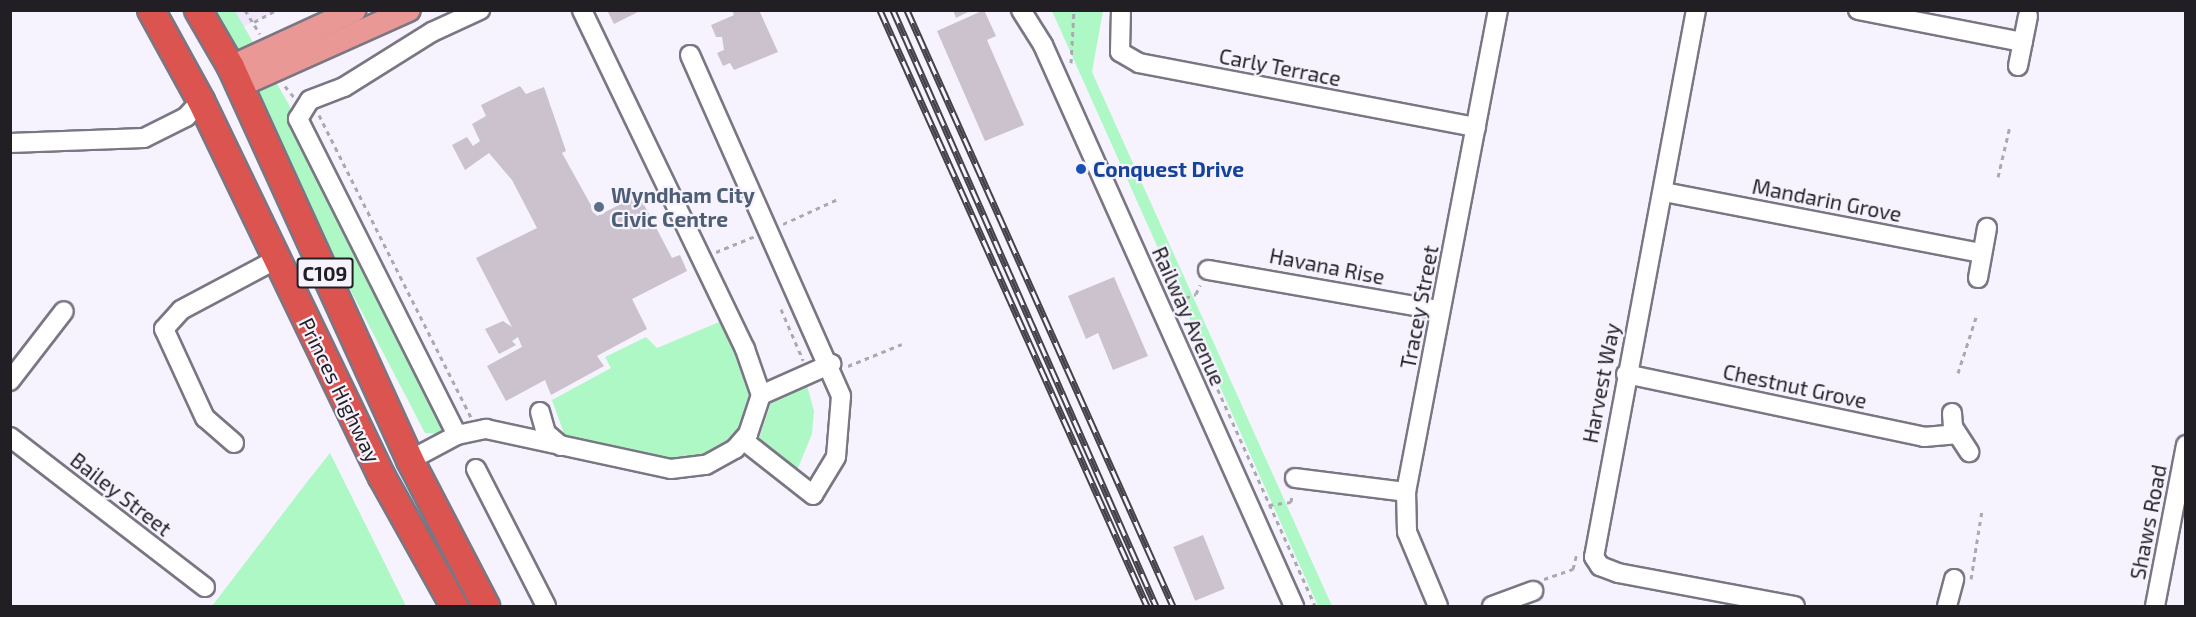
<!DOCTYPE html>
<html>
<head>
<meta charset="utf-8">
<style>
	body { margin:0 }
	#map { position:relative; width:2196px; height:617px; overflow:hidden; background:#f6f3fe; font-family:"Exo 2",sans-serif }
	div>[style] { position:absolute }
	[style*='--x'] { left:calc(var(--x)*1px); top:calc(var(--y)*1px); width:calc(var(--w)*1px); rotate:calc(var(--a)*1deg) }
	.commercial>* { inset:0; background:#efe6fc }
	.green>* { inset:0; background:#aef8c6 }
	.building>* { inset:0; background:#cbc2ce; transform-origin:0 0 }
	.path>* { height:3px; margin-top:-1.5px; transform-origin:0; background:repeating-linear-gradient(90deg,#aaa8b1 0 4.5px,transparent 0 9px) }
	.roads { filter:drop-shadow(2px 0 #7a7683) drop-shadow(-2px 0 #7a7683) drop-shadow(0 2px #7a7683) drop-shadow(0 -2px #7a7683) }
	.minor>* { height:18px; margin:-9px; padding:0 9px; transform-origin:9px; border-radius:9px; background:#fff }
	.major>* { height:22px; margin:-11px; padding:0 11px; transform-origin:11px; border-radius:11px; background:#ea9895 }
	.highway>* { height:26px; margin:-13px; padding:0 13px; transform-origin:13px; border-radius:13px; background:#dc544f }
	.rail>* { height:7px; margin-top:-3.5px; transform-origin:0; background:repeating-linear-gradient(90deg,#f6f3fe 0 14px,#454349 0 28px); box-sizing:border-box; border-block:2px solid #454349 }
	.dots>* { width:16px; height:16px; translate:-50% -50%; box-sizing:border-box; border:3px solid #f6f3fe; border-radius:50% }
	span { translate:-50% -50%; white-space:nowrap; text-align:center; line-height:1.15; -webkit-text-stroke:4.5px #f6f3fe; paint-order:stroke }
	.shield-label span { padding:2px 4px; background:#f6f3fe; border:2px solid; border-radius:4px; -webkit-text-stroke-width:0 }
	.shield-label { font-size:20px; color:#211f24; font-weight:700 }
	.street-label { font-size:21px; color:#211f24 }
	.transit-label { font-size:21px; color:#164399; font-weight:700 }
	.left { translate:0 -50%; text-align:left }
	.service-label { font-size:21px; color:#4e5e75; font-weight:700 }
	.frame { position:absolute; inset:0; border:12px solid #211f24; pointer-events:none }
</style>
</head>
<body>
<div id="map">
	<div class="commercial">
		<i style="clip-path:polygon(209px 11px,278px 11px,222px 36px)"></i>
	</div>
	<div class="green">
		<i style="clip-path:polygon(205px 11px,235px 11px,288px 103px,443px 420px,440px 434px,425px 433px)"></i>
		<i style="clip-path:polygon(1052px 11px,1103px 11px,1092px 72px,1332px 606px,1318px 606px)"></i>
		<i style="clip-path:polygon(724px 320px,753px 387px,751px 417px,737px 441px,710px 459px,669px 459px,566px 439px,552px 400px,611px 368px,605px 357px,646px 337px,657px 348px)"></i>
		<i style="clip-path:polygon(806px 382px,814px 411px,812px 434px,795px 475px,758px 442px,773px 396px)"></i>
		<i style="clip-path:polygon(330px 453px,406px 606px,212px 606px,307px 482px)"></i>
	</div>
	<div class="building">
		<i style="clip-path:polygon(607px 10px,642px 10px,614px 24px)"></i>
		<i style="clip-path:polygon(732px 10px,759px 10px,778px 52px,734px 70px,730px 63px,723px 66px,717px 53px,724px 50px,722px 37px,716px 37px,711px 25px,734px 15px)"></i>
		<i style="clip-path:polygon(953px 10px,972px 10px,956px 18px)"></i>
		<i style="clip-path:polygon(984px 10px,996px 36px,987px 40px,1024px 125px,985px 141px,937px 31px)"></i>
		<i style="clip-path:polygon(520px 86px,526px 94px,544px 87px,566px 151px,562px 153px,597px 216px,639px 195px,672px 258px,680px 255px,687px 271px,632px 299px,647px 329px,597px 356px,604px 366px,551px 395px,545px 380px,506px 401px,487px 366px,522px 347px,518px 337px,512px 341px,516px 345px,499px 354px,485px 329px,503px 321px,512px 327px,476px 258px,537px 228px,512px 180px,489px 153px,465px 170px,452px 145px,467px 137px,473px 146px,480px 141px,472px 124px,486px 116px,481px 105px)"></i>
		<i style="clip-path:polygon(1114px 277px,1148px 356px,1113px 370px,1098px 333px,1086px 339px,1068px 296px)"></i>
		<i style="left:1203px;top:535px;width:58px;height:32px;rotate:68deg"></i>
	</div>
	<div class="path">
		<i style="--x:245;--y:10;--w:28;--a:58"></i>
		<i style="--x:254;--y:22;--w:26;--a:-28"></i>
		<i style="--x:1071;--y:63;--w:53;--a:-86.8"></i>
		<i style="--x:285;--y:86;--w:14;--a:51"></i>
		<i style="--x:319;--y:115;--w:338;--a:63.3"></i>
		<i style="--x:1998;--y:177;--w:52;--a:-76.8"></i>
		<i style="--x:783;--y:224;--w:60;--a:-24.4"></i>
		<i style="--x:716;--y:252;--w:42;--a:-22.3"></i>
		<i style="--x:1177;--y:301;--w:20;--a:-20"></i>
		<i style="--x:1196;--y:294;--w:10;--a:-66"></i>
		<i style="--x:781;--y:309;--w:56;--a:66.7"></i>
		<i style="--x:848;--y:366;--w:58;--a:-22.2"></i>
		<i style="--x:1958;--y:373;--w:62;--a:-72.1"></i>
		<i style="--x:1214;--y:381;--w:247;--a:65.8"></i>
		<i style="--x:1269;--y:505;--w:22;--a:-8"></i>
		<i style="--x:1291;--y:502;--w:8;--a:-83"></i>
		<i style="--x:1544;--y:579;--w:31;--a:-19"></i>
		<i style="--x:1573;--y:569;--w:16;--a:-76"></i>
		<i style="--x:1971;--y:579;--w:70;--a:-80.9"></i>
	</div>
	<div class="roads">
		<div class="minor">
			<i style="--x:1021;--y:10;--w:41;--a:57.8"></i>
			<i style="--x:1043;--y:45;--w:615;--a:65.9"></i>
			<i style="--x:1121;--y:10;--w:42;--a:91.4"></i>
			<i style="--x:1120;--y:52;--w:22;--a:30"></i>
			<i style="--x:1139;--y:63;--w:343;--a:10.8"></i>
			<i style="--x:1696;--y:10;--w:556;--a:100.56"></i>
			<i style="--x:1594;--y:557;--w:11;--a:56"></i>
			<i style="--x:1600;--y:566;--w:19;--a:21"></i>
			<i style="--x:1618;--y:573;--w:180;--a:10.6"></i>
			<i style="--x:1858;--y:10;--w:168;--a:11"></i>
			<i style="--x:690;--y:55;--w:373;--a:66.1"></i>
			<i style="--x:841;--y:396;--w:61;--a:94.7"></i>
			<i style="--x:836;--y:457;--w:44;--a:121.2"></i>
			<i style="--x:813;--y:495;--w:89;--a:-141.8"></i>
			<i style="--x:2018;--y:66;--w:51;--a:-78.7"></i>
			<i style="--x:10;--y:143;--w:134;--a:-2.1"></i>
			<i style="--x:144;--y:138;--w:47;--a:-26.6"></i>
			<i style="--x:186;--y:117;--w:22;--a:-47"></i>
			<i style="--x:1664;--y:192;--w:324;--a:10.9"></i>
			<i style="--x:1208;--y:270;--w:232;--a:9.9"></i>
			<i style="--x:1978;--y:278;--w:51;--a:-79.8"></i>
			<i style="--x:1626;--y:374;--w:305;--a:11.9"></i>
			<i style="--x:1924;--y:437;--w:32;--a:-5"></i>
			<i style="--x:10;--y:381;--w:88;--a:-52.4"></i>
			<i style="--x:761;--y:395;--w:77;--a:-23.9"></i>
			<i style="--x:540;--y:412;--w:22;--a:74"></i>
			<i style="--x:546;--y:433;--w:20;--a:41"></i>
			<i style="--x:1952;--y:413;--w:14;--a:86"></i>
			<i style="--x:1953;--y:427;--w:30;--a:57"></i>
			<i style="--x:457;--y:435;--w:354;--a:-116.7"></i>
			<i style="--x:298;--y:119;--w:22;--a:-58"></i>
			<i style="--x:310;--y:100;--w:36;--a:-21"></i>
			<i style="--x:344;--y:87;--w:104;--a:-32"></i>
			<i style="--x:432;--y:32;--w:53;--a:-24.6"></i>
			<i style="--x:10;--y:437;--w:246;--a:37.6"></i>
			<i style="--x:234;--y:443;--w:38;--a:-139"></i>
			<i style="--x:205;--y:418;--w:98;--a:-114.7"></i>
			<i style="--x:164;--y:329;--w:25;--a:-48"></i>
			<i style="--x:181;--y:310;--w:109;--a:-28"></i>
			<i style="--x:410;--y:460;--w:53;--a:-28"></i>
			<i style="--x:457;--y:435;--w:30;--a:-12"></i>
			<i style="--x:486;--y:429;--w:189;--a:12.2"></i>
			<i style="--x:671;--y:469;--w:35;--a:-7"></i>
			<i style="--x:706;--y:465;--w:33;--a:-29"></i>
			<i style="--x:735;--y:449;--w:20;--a:-49"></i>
			<i style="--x:748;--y:434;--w:41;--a:-71.6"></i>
			<i style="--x:761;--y:395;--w:49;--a:-109.2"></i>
			<i style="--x:745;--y:349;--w:376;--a:-115.7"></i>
			<i style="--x:476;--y:469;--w:154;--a:62.9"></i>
			<i style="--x:1295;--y:478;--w:112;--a:7.2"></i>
			<i style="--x:1438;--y:606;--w:80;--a:-112.7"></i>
			<i style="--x:1407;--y:532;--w:40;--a:-91.4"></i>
			<i style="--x:1406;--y:492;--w:491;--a:-79.2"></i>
			<i style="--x:1492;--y:606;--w:44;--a:-20.1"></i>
			<i style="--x:1947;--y:606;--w:28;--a:-75"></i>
			<i style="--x:2155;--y:606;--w:164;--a:-79.1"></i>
		</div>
		<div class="major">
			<i style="--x:231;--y:67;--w:136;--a:-24.7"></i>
			<i style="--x:239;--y:86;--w:186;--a:-24.1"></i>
		</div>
		<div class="highway">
			<i style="--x:151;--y:10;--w:104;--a:61.2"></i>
			<i style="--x:201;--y:101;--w:417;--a:64.3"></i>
			<i style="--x:382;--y:477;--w:148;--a:60.8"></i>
			<i style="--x:198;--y:10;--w:66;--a:59.9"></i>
			<i style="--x:231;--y:67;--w:432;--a:65.5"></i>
			<i style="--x:410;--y:460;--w:165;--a:62.5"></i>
		</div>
	</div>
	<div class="rail">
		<i style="--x:880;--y:10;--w:653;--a:65.87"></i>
		<i style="--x:893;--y:10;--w:651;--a:66.19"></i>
		<i style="--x:907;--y:10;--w:653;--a:65.95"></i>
	</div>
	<div class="dots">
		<i style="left:1081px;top:169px;background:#1a4fb4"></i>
		<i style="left:599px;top:207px;background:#5c6f8a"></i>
	</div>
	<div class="shield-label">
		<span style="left:325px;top:273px">C109</span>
	</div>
	<div class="street-label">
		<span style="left:1280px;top:67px;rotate:11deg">Carly Terrace</span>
		<span style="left:1827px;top:200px;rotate:11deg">Mandarin Grove</span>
		<span style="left:1327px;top:266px;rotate:11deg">Havana Rise</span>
		<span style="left:1419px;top:307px;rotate:-79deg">Tracey Street</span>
		<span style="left:1189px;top:316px;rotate:66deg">Railway Avenue</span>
		<span style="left:1601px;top:383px;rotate:-79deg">Harvest Way</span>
		<span style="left:1795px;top:386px;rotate:12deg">Chestnut Grove</span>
		<span style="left:340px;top:390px;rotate:64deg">Princes Highway</span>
		<span style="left:121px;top:494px;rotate:38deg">Bailey Street</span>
		<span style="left:2148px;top:522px;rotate:-79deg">Shaws Road</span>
	</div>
	<div class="transit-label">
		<span class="left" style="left:1093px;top:169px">Conquest Drive</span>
	</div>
	<div class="service-label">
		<span class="left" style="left:611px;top:207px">Wyndham City<br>Civic Centre</span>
	</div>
	<div class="frame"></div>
</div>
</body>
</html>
